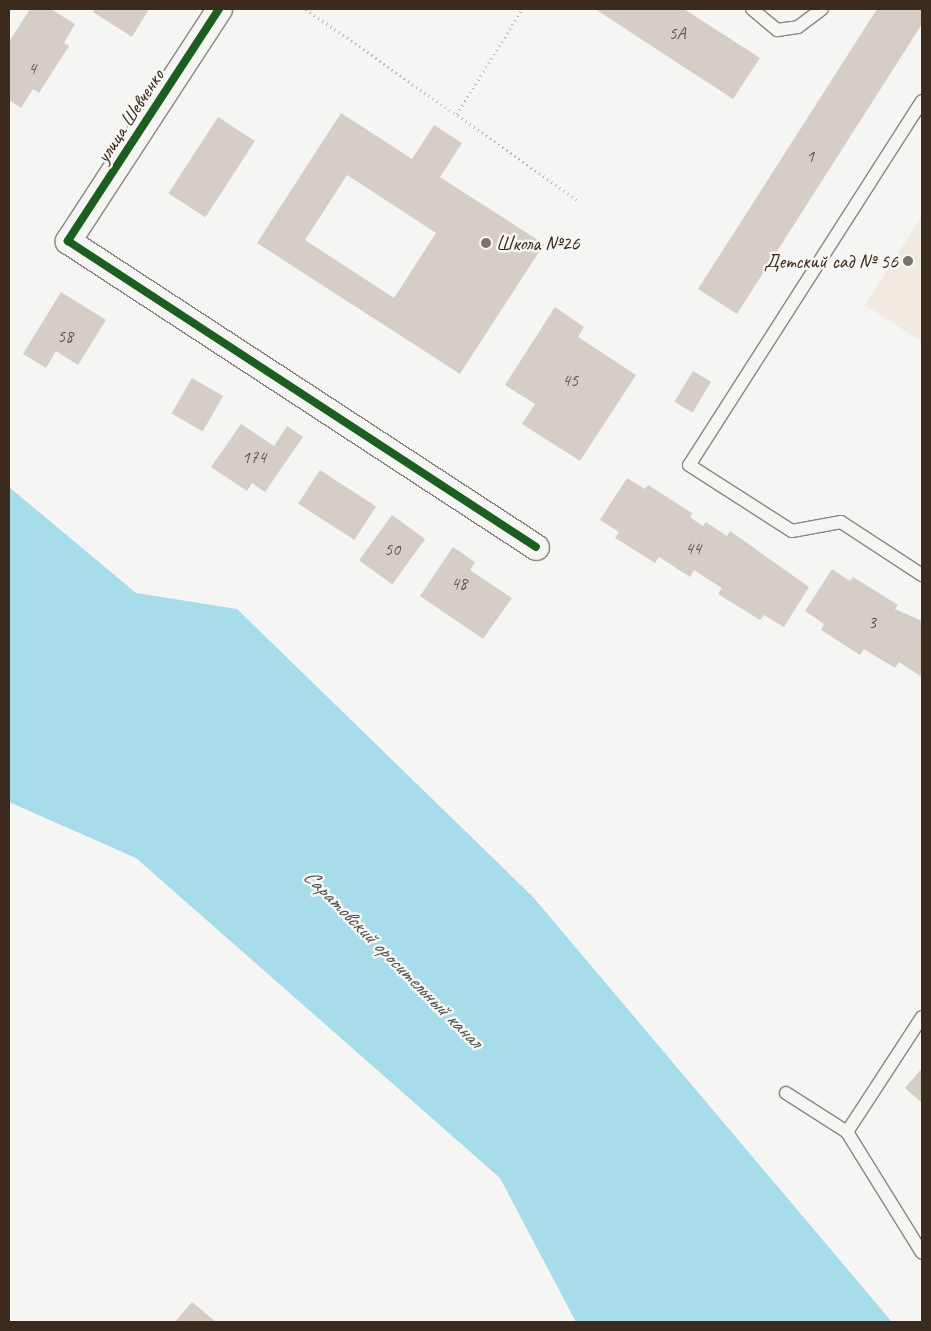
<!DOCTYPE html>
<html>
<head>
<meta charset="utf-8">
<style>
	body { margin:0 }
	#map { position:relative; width:931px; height:1331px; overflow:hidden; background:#f5f5f3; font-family:Caveat,sans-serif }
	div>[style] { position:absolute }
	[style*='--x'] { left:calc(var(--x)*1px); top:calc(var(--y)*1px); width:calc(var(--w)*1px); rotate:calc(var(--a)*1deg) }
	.built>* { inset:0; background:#f0eae1 }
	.water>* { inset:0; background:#a7dcea }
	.building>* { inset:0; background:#d6cec6; transform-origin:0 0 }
	.path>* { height:3px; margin-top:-1.5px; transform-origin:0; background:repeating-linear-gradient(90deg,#b2b0ae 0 1px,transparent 0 5px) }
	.roads { filter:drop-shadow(1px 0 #8a8683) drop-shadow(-1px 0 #8a8683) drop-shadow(0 1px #8a8683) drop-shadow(0 -1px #8a8683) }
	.service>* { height:12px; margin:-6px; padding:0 6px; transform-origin:6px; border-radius:6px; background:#f5f5f3 }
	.minor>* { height:25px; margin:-12.5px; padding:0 12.5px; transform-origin:12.5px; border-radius:12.5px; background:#f5f5f3 }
	.cycleway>* { height:8px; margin:-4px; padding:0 4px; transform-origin:4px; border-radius:4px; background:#1b5e20 }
	.dots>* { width:14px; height:14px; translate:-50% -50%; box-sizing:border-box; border:2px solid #f6f6f2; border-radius:50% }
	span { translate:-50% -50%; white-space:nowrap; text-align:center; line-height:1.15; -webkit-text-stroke:5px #f6f6f2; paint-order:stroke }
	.number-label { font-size:18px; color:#625348 }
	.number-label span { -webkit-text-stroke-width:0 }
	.street-label { font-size:20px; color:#3b2a1e }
	.poi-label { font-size:20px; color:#3b2a1e }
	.left { translate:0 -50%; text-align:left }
	.right { translate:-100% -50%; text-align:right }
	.water-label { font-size:21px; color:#4e5450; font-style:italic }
	.frame { position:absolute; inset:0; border:10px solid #3b2a1e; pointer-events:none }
</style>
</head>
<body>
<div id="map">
	<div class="built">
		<i style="clip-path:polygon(922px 216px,922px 342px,865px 305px)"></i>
	</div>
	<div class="water">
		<i style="clip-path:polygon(9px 487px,136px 593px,237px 609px,533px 897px,892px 1322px,576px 1322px,500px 1178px,136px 858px,9px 802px)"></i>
	</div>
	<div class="building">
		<i style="clip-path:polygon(30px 9px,51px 9px,75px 24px,64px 43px,69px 46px,39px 93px,33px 89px,21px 108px,9px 100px,9px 42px)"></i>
		<i style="clip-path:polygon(95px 9px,149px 9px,132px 37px,93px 12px)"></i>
		<i style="clip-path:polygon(595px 9px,684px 9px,760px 58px,733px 99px)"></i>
		<i style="clip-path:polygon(877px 9px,922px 9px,922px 24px,737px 314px,698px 289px)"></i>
		<i style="clip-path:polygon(evenodd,341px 113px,412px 159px,434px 125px,462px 143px,440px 177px,544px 244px,460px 374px,257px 243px,341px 113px,347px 175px,436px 233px,394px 298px,305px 240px,347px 175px)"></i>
		<i style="left:218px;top:117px;width:44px;height:91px;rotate:33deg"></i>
		<i style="clip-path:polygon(61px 292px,106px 320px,78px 365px,56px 351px,46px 368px,23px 354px)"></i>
		<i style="clip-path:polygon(555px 307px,584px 327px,578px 337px,636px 375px,580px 461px,522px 424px,535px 404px,505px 385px)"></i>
		<i style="left:693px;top:371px;width:21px;height:36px;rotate:31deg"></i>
		<i style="left:192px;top:378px;width:36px;height:41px;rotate:30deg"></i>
		<i style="clip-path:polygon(241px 424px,274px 446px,287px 426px,303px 437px,265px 492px,252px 483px,247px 491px,211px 467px)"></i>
		<i style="left:320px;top:470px;width:67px;height:40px;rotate:33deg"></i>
		<i style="clip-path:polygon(627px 478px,645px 489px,648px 485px,692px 513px,690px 517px,703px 526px,706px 522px,727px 536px,730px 531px,809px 587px,784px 627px,764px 615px,760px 620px,718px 594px,722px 588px,694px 570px,690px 577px,659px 557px,655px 563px,615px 538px,619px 532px,600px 520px)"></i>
		<i style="left:392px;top:515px;width:41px;height:56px;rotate:36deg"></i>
		<i style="clip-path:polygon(453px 547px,475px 562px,470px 570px,512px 598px,483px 639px,420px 596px)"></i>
		<i style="clip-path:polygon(832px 569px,850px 581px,853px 577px,898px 605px,895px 609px,922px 621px,922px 677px,899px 662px,895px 668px,864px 649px,860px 655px,821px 630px,824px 624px,805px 611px)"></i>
		<i style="clip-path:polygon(922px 1068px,922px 1103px,905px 1088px)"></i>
		<i style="clip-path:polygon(192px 1302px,216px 1322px,175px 1322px)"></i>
	</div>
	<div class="path">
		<i style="--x:306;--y:9;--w:332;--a:35.1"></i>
		<i style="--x:457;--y:114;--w:123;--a:-58.2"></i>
	</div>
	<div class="roads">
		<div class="service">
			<i style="--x:752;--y:9;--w:33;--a:40"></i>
			<i style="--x:777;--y:30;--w:21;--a:-8"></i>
			<i style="--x:798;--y:27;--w:30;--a:-37"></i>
			<i style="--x:922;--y:101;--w:432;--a:122.6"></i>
			<i style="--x:689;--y:465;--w:122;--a:32.7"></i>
			<i style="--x:792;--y:531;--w:50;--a:-10.4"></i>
			<i style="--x:841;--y:522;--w:97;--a:33.2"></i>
			<i style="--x:786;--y:1093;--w:72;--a:32.6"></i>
			<i style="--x:847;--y:1132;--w:142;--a:58.2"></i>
			<i style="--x:847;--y:1132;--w:137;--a:-56.9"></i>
		</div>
		<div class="minor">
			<i style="--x:219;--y:9;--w:277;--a:123.1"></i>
			<i style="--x:68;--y:241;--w:559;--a:33.18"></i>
		</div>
	</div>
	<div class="cycleway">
		<i style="--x:219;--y:9;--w:277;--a:123.1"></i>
		<i style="--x:68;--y:241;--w:559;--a:33.18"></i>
	</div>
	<div class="dots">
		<i style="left:486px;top:243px;background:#7c7169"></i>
		<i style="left:908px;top:261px;background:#7c7169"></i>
	</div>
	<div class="number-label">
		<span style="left:677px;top:33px">5А</span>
		<span style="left:32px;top:68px">4</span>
		<span style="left:810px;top:156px">1</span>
		<span style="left:65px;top:336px">58</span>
		<span style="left:570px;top:380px">45</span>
		<span style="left:254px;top:457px">174</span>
		<span style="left:693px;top:548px">44</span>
		<span style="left:392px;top:549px">50</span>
		<span style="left:459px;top:583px">48</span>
		<span style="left:872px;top:622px">3</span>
	</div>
	<div class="street-label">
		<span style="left:130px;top:116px;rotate:-57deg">улица Шевченко</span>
	</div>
	<div class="poi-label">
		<span class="left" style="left:496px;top:243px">Школа №26</span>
		<span class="right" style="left:898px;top:261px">Детский сад № 56</span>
	</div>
	<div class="water-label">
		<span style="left:393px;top:958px;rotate:45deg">Саратовский оросительный канал</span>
	</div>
	<div class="frame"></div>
</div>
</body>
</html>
